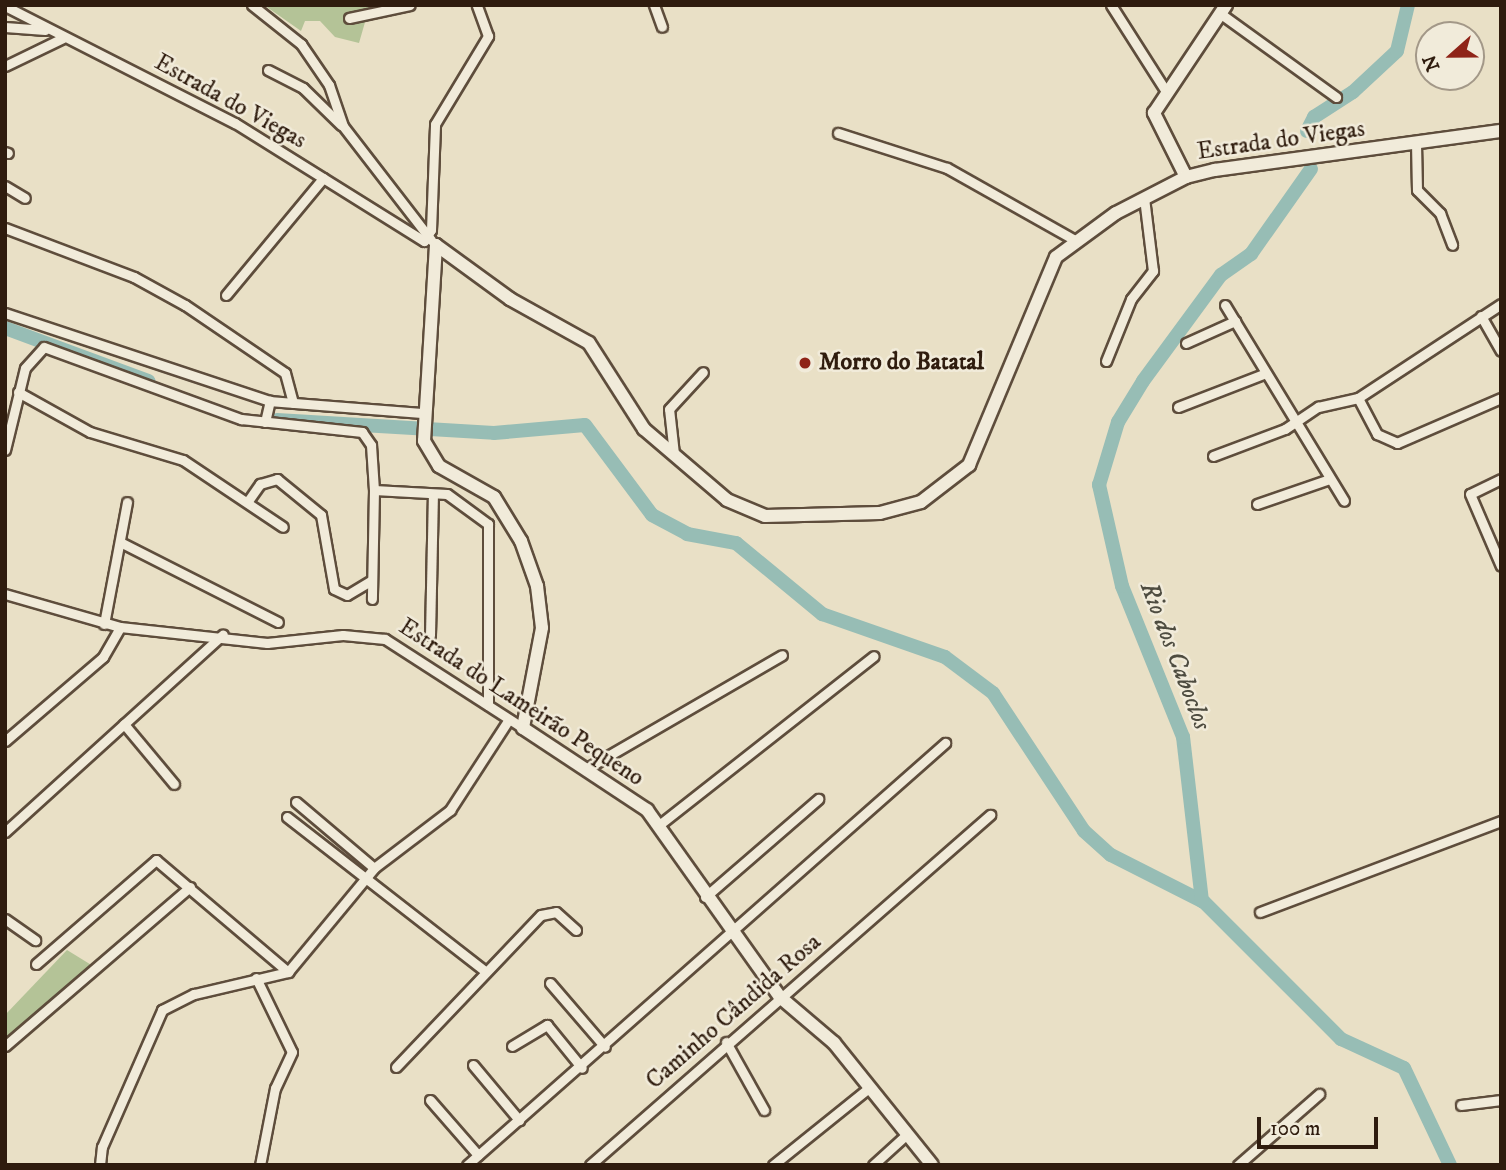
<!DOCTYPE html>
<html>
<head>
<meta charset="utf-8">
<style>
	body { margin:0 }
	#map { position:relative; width:1506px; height:1170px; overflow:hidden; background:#e9e0c6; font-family:"IM FELL DW Pica",serif }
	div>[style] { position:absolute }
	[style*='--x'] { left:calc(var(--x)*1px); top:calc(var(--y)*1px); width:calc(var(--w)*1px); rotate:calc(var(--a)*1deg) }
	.green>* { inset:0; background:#b4c397 }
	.river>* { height:14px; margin:-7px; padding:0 7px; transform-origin:7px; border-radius:7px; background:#97bdb5 }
	.roads { filter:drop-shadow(2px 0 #5e4d3c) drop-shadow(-2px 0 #5e4d3c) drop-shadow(0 2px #5e4d3c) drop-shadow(0 -2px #5e4d3c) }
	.street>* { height:9px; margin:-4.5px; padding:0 4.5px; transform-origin:4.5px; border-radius:4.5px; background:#f1ebda }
	.secondary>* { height:12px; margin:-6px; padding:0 6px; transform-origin:6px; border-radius:6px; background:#f1ebda }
	.dots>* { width:19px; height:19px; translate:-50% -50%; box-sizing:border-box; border:4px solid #f1ebda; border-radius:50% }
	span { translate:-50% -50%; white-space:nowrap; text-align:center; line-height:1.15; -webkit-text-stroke:5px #f1ebda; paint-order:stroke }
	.street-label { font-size:24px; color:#2f1c0e }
	.poi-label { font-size:24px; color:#2f1c0e; font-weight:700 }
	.left { translate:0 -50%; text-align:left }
	.water-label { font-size:26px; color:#4e4c40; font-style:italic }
	.frame { position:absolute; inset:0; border:7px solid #2f1c0e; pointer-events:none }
	.north { position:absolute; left:1415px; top:21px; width:70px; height:70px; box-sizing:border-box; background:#f1ebda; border:2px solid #a39888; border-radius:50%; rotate:249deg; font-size:19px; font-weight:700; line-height:28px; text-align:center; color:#2f1c0e }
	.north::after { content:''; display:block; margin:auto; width:24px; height:32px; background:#8f2418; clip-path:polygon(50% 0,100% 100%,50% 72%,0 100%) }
	.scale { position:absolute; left:1257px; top:1117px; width:121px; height:32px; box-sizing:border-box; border:4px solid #2f1c0e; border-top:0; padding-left:9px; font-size:21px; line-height:24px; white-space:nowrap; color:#2f1c0e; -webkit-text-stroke:5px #f1ebda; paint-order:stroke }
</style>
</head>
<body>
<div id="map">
	<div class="green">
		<i style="clip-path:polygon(264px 5px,370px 5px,359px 43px,335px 37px,320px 21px,305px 21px,301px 31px)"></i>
		<i style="clip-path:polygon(67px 950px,93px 966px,5px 1040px,5px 1015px)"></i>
	</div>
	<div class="river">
		<i style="--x:1307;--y:131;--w:16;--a:-63"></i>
		<i style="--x:1314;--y:117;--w:46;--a:-32.7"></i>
		<i style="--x:1353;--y:92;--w:60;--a:-43"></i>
		<i style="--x:1397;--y:51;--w:47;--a:-76.6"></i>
		<i style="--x:5;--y:328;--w:153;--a:20.3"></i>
		<i style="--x:277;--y:420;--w:217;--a:3.4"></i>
		<i style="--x:494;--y:433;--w:91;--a:-5"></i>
		<i style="--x:585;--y:425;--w:112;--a:53.3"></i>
		<i style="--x:652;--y:515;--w:40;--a:28"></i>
		<i style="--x:687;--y:534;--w:50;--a:10.4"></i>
		<i style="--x:736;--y:543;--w:112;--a:39.5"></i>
		<i style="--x:822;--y:614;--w:130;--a:19.3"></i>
		<i style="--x:945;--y:657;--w:60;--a:36.9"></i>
		<i style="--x:993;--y:693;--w:165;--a:56.6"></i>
		<i style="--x:1084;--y:831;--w:36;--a:42"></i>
		<i style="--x:1111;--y:855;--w:104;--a:26.8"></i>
		<i style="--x:1204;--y:902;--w:194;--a:45"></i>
		<i style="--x:1341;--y:1039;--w:69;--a:24.7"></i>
		<i style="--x:1404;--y:1068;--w:107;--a:64.6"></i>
		<i style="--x:1202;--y:901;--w:165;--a:-96.6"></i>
		<i style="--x:1183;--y:737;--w:163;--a:-112"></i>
		<i style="--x:1122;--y:586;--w:104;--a:-102.8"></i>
		<i style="--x:1099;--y:485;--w:66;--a:-73.2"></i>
		<i style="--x:1118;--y:422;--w:48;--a:-58.6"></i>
		<i style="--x:1143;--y:381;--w:132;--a:-53.7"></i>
		<i style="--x:1221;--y:275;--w:37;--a:-35"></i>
		<i style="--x:1251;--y:254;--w:104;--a:-54.8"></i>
	</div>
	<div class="roads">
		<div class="street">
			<i style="--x:252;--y:5;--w:63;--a:38.5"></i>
			<i style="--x:301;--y:44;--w:50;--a:55.7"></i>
			<i style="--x:329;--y:85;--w:43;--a:71.1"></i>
			<i style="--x:343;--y:126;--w:144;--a:52.3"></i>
			<i style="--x:654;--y:5;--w:23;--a:70"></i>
			<i style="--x:1111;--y:5;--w:104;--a:57.5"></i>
			<i style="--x:5;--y:6;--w:258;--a:27"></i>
			<i style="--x:235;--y:123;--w:223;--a:32"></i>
			<i style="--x:424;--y:241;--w:13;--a:-58"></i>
			<i style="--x:431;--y:230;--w:106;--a:-87.8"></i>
			<i style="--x:435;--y:124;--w:103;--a:-58.9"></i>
			<i style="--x:488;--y:36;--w:33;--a:-110"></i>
			<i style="--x:1221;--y:14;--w:142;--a:35.8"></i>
			<i style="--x:349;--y:18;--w:62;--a:-12"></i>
			<i style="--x:5;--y:27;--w:40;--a:4.3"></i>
			<i style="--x:5;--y:66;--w:64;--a:-25.8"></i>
			<i style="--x:268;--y:70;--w:39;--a:27"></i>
			<i style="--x:303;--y:88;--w:53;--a:44.2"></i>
			<i style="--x:838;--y:133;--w:114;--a:17.8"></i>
			<i style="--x:947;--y:168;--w:147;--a:29.4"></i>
			<i style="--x:1416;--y:143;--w:47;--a:88.8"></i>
			<i style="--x:1417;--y:190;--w:33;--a:45"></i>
			<i style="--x:1440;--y:213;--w:34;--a:69"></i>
			<i style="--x:5;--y:152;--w:3;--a:18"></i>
			<i style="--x:5;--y:186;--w:23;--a:31"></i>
			<i style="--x:5;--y:228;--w:138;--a:20.8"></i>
			<i style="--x:134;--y:277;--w:58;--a:28.8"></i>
			<i style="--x:185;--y:305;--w:121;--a:34.2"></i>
			<i style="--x:285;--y:373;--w:31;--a:75"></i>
			<i style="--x:226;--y:295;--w:152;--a:-50.3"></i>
			<i style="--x:1225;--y:305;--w:229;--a:58.7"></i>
			<i style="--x:5;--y:313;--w:279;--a:18.4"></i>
			<i style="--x:270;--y:401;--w:154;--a:4.5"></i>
			<i style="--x:1481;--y:316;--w:40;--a:60.3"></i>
			<i style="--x:1186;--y:343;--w:54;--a:-24.2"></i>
			<i style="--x:1106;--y:361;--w:67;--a:-68"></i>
			<i style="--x:1131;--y:299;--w:36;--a:-52"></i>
			<i style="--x:1153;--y:271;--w:74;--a:-97"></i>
			<i style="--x:18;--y:392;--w:82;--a:29.1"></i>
			<i style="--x:90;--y:432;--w:97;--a:16.8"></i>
			<i style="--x:183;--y:460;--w:120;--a:33.8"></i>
			<i style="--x:1358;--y:398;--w:41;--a:62.2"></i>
			<i style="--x:1377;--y:434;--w:22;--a:24"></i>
			<i style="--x:1397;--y:443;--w:113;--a:-23.4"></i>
			<i style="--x:1358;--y:398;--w:171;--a:-33.3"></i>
			<i style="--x:1178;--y:407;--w:94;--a:-21.1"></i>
			<i style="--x:265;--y:422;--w:22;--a:-77"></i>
			<i style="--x:5;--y:450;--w:84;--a:-76.3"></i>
			<i style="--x:25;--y:368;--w:28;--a:-48"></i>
			<i style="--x:44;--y:347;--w:210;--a:20.1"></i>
			<i style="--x:241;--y:419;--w:122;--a:6.1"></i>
			<i style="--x:362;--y:432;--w:16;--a:55"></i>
			<i style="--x:371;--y:445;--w:45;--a:86.2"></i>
			<i style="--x:374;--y:490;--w:109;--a:91.1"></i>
			<i style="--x:674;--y:454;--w:45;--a:-96.3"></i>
			<i style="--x:669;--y:409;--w:50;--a:-47.4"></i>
			<i style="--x:1213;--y:456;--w:77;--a:-20.6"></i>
			<i style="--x:1285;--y:429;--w:40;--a:-34"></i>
			<i style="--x:1318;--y:407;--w:41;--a:-12.7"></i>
			<i style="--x:1501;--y:479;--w:34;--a:154"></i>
			<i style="--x:1470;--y:494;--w:78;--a:66.7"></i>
			<i style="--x:374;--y:490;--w:73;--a:3.1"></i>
			<i style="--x:447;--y:494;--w:51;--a:36.2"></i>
			<i style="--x:488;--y:524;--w:181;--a:90"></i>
			<i style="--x:248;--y:501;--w:21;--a:-55"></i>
			<i style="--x:260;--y:484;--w:18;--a:-16"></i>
			<i style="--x:277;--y:479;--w:57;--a:39.3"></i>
			<i style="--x:321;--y:515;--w:75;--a:80"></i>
			<i style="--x:334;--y:589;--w:14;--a:25"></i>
			<i style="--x:347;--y:595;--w:29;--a:-31"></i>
			<i style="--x:1257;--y:504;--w:76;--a:-19.1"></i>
			<i style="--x:120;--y:542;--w:177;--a:26.9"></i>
			<i style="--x:5;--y:594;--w:120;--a:16"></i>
			<i style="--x:120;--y:627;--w:148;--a:6.2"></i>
			<i style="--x:267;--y:643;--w:76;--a:-6"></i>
			<i style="--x:343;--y:635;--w:42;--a:5.4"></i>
			<i style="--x:385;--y:639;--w:164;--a:32.8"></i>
			<i style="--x:104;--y:624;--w:124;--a:-79.3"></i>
			<i style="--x:430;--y:635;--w:141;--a:-88.8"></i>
			<i style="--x:124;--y:724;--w:78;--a:50.2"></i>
			<i style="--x:5;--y:741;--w:129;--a:-40.6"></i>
			<i style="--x:103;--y:657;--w:34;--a:-60"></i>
			<i style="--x:589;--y:767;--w:223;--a:-30.1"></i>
			<i style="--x:296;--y:802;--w:102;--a:40.2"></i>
			<i style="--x:287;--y:817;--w:252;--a:37.9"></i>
			<i style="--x:659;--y:825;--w:273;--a:-38.2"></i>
			<i style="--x:5;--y:832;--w:294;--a:-42.2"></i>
			<i style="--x:705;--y:897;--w:150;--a:-40.9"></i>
			<i style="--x:1260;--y:912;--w:258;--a:-20.7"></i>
			<i style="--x:5;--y:919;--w:37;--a:35"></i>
			<i style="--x:36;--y:964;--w:159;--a:-40.9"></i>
			<i style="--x:156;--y:860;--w:173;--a:40.3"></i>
			<i style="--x:256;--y:978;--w:82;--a:64.1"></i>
			<i style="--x:292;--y:1052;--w:40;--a:115"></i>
			<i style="--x:275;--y:1088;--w:78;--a:101"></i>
			<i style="--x:550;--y:983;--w:84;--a:49.3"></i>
			<i style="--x:726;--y:1042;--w:78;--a:60.8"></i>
			<i style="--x:5;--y:1046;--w:244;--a:-40.7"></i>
			<i style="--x:512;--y:1046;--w:41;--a:-31"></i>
			<i style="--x:547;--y:1025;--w:55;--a:50.9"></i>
			<i style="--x:473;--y:1065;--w:72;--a:50.1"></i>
			<i style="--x:396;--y:1067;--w:210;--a:-46.4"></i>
			<i style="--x:541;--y:915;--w:15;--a:-11"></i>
			<i style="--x:556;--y:912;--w:27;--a:42"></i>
			<i style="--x:430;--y:1100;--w:73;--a:48.9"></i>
			<i style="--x:1461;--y:1105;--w:40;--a:-7.1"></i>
			<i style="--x:100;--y:1165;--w:18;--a:-84"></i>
			<i style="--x:102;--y:1147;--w:150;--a:-66.3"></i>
			<i style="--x:162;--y:1010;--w:36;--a:-27"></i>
			<i style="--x:194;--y:994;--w:97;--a:-13.2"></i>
			<i style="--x:288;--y:972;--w:135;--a:-50.4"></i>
			<i style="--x:374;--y:868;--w:96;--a:-37.3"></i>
			<i style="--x:450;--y:810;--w:108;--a:-57"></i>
			<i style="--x:467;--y:1165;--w:638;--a:-41.44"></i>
			<i style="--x:590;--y:1165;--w:532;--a:-41.19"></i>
			<i style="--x:773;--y:1165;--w:124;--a:-38.8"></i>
			<i style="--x:873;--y:1165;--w:45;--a:-42.3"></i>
			<i style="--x:1238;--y:1165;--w:108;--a:-41.2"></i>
		</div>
		<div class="secondary">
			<i style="--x:1186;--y:177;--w:72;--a:-116.6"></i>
			<i style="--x:1154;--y:113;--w:130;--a:-56.3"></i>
			<i style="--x:436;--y:245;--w:92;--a:36.1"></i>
			<i style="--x:510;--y:299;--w:90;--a:29.1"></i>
			<i style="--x:589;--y:343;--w:102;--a:57.4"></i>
			<i style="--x:644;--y:429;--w:109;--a:40.5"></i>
			<i style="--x:727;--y:500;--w:41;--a:22.8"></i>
			<i style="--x:765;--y:516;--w:115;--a:-1.5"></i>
			<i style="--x:880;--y:513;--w:42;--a:-15"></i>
			<i style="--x:921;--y:502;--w:61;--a:-37.6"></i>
			<i style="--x:969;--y:465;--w:225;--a:-67.3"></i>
			<i style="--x:1056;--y:257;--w:74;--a:-36.3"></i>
			<i style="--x:1116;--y:213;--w:79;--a:-27.2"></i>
			<i style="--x:1186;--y:177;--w:30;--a:-14"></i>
			<i style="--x:1215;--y:170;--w:289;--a:-7.8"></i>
			<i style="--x:436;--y:245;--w:196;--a:93.5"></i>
			<i style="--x:424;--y:441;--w:29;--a:59"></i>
			<i style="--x:439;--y:466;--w:63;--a:29.4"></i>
			<i style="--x:494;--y:497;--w:52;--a:58.5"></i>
			<i style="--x:521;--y:541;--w:48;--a:70.4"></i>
			<i style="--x:537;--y:586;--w:42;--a:83.2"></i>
			<i style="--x:542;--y:628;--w:102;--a:100.8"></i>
			<i style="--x:523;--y:728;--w:149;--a:33.5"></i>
			<i style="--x:647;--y:810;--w:229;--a:54.6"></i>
			<i style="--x:780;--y:997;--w:71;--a:40.4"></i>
			<i style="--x:834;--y:1043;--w:156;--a:51.2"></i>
		</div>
	</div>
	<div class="dots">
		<i style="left:805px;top:363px;background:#8f2418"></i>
	</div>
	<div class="street-label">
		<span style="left:230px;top:102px;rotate:29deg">Estrada do Viegas</span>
		<span style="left:1281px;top:141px;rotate:-8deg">Estrada do Viegas</span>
		<span style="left:521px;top:703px;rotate:33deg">Estrada do Lameirão Pequeno</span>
		<span style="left:734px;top:1012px;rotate:-41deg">Caminho Cândida Rosa</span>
	</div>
	<div class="poi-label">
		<span class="left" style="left:819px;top:363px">Morro do Batatal</span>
	</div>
	<div class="water-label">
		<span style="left:1175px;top:656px;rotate:69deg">Rio dos Caboclos</span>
	</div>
	<div class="frame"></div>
	<div class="north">N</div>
	<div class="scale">100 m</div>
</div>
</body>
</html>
